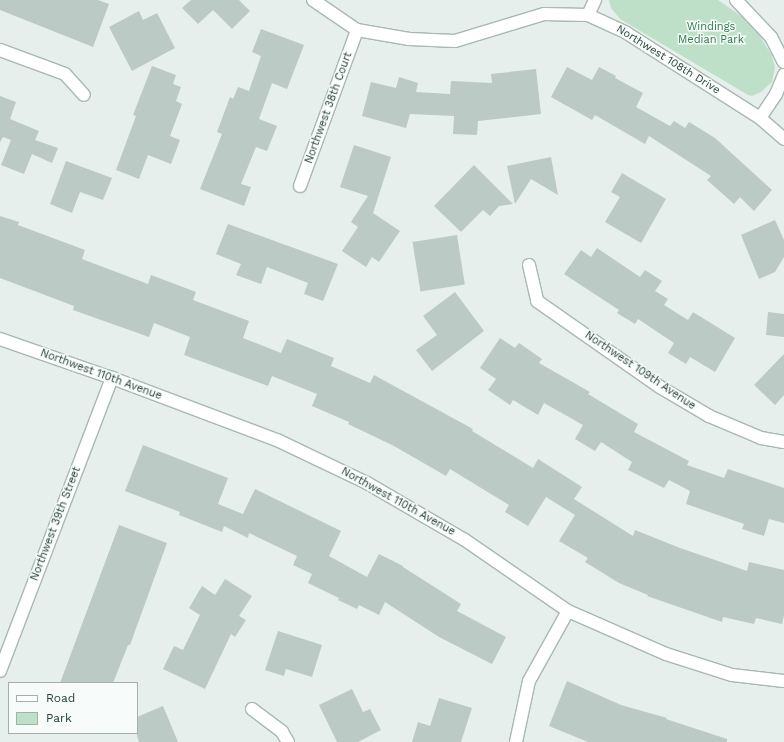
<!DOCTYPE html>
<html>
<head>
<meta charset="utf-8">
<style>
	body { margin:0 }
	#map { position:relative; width:784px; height:742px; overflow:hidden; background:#e6efeb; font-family:"Work Sans",sans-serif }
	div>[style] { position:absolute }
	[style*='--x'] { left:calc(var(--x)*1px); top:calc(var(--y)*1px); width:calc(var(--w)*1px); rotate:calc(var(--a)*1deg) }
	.green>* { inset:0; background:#bfe0c8 }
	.building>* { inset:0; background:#bbcac4; transform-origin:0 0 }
	.roads { filter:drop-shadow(1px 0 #a8b8b2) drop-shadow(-1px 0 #a8b8b2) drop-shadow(0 1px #a8b8b2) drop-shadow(0 -1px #a8b8b2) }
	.street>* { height:12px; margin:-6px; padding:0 6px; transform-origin:6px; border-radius:6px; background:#fff }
	.secondary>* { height:12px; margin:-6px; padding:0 6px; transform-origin:6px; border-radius:6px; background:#fff }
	span { translate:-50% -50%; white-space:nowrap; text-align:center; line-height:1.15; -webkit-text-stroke:3px #f7fbf9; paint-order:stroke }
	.park-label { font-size:11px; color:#2d7a4b }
	.street-label { font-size:11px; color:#24423a }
	.legend { position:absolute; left:8px; top:682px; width:130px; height:52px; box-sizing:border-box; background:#f7fbf9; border:1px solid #a3b1ad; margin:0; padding:5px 7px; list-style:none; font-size:12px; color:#24423a }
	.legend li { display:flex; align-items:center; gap:8px; height:20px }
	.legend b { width:20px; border:1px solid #a3b1ad }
</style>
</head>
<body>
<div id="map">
	<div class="green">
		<i style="clip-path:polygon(609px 0,718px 0,741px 16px,759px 35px,771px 54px,775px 67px,772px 82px,761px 92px,752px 96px,748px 95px,620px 19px,611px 8px)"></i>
	</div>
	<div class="building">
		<i style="clip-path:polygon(0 0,98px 0,109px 4px,93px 47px,0 10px)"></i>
		<i style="clip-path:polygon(191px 0,239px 0,250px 11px,232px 29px,213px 10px,198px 24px,182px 8px)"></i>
		<i style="clip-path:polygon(139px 11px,143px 20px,157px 13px,175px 48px,132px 71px,109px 27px)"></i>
		<i style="clip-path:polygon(261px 29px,304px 45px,287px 89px,272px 83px,259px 119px,277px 126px,267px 151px,256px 147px,241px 184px,251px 187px,244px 206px,200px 189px,222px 134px,217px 132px,230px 97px,233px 99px,238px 87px,249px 91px,261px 56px,252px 52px)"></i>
		<i style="clip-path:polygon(152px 66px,176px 75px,173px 84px,181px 87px,176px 101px,182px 104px,170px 136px,180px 140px,171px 164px,148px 155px,139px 179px,116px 170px,136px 116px,133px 115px)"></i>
		<i style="clip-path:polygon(567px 67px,592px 80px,599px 67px,616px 76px,615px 78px,643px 93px,636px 107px,670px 126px,674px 121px,685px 128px,689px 122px,715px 138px,772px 190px,754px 211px,740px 197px,734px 204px,707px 180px,711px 176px,649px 136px,645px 144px,595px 115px,592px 120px,551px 97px)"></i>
		<i style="clip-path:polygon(536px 69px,541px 114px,478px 121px,477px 135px,453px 134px,454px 116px,410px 114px,406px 128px,362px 116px,371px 82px,396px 88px,399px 77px,418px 83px,416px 92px,450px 94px,451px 81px,492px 83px,491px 74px)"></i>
		<i style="clip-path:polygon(0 96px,16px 102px,10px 119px,39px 131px,35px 140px,58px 148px,52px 163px,32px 154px,24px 174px,1px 165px,11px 140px,3px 137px,0 142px)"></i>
		<i style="clip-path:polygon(354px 145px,391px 157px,373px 213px,400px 231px,379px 262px,372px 257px,366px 267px,342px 251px,358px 227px,351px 222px,368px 196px,340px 187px)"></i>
		<i style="clip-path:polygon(551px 157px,558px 195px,531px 179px,515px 204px,507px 166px)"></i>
		<i style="clip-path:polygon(66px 161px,112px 178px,103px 200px,80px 192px,72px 213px,50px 204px)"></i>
		<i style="clip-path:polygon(474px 165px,513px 204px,499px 206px,490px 216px,483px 210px,461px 232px,434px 206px)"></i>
		<i style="clip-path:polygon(622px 173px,666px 199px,641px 243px,605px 222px,620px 197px,611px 192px)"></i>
		<i style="clip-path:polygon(0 216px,19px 222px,18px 225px,85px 250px,82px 259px,148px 284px,151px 275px,196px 292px,193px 300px,249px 321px,243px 338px,281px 353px,287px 339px,334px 358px,331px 366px,370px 383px,374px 375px,473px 429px,472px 431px,533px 468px,538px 459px,582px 487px,574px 499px,633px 536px,635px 530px,680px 548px,747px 571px,749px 562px,784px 570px,784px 615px,782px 624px,756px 618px,754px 624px,723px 617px,722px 622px,647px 596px,648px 595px,619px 583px,585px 562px,588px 558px,559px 541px,575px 515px,546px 497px,528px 526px,505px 512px,509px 505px,450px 469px,446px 476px,394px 446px,348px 424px,349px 422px,312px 406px,317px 394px,272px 376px,268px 386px,184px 355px,190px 337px,154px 323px,149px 337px,73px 310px,74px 306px,0 278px)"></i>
		<i style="clip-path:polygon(775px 220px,784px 240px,784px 257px,775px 272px,759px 279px,741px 235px)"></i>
		<i style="clip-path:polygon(228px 224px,338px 264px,323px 301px,304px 294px,308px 283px,267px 267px,261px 284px,236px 275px,241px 264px,216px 254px)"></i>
		<i style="left:457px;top:235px;width:50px;height:45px;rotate:81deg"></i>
		<i style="clip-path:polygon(597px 248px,640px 277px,645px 270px,662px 281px,655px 291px,668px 299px,664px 305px,688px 320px,693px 312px,735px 338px,715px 372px,690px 357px,686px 364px,668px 353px,674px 343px,638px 319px,635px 324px,617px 313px,619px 310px,564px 274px,581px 250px,591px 257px)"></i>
		<i style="clip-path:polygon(455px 292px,484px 331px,432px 371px,416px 350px,437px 335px,423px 316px)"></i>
		<i style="clip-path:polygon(768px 312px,784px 314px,784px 337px,766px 335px)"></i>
		<i style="clip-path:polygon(500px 338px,515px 348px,519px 343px,542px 359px,539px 363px,590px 392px,588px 394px,638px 424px,634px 432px,689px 461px,687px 465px,724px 478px,728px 469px,784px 488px,784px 523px,769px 519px,764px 536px,742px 529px,744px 524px,686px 504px,690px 491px,669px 480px,664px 488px,628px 470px,632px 462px,601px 442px,595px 451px,575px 439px,583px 425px,544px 403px,538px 415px,513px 400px,510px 405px,488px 390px,496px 379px,480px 368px)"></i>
		<i style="clip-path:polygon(784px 354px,784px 395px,775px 405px,754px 385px)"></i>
		<i style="clip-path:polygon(143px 445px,228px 478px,218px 504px,243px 514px,255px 489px,341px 531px,329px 556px,367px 577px,379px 554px,403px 566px,403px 567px,461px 604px,457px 611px,506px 637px,492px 664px,439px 637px,385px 602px,379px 615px,359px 605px,357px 609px,338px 600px,339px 598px,308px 583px,312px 574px,293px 565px,297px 556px,249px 533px,248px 538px,224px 526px,222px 532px,179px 515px,180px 512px,125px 491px)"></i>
		<i style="clip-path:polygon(119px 525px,167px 543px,130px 645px,128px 645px,113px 683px,60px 683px)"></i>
		<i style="clip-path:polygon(225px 579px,252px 596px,239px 616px,246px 620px,235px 637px,231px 634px,205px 689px,163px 669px,174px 646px,183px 650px,200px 615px,189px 608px,202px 586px,215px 595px)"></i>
		<i style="clip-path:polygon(278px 631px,322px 645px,312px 677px,286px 669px,284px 676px,265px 670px)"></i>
		<i style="clip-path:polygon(567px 681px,621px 705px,667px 718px,666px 719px,727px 739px,727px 742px,588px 742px,549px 726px)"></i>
		<i style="clip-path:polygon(352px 689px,363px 712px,370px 709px,381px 730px,358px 742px,337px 742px,319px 705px)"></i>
		<i style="clip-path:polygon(439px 698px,472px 708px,461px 742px,412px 742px,418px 722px,430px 726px)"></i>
		<i style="clip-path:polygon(163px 706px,178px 742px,139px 742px,137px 736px,137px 717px)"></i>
	</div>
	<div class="roads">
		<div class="street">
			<i style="--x:313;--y:0;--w:53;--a:34.3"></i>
			<i style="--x:357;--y:30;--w:53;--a:9.8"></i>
			<i style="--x:409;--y:39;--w:46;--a:2.5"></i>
			<i style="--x:455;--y:41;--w:93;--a:-16.9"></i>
			<i style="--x:544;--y:14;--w:44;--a:1.3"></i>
			<i style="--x:588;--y:15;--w:41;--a:24.7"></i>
			<i style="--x:625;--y:32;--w:160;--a:32.5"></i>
			<i style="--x:760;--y:118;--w:32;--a:41"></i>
			<i style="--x:736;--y:0;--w:51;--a:46.6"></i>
			<i style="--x:771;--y:37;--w:28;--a:63"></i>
			<i style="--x:588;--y:15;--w:17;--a:-65"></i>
			<i style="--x:0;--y:50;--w:69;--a:20.3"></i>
			<i style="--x:65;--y:74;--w:28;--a:48"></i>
			<i style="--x:760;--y:118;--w:29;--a:-56"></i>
			<i style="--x:776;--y:94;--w:21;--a:-67"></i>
			<i style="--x:300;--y:186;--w:166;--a:-69.9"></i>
			<i style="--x:529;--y:265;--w:37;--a:77"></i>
			<i style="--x:537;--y:301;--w:150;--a:35"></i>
			<i style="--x:660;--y:387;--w:57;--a:30.6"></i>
			<i style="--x:709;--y:416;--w:56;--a:22.9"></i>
			<i style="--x:761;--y:438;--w:23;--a:10"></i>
			<i style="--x:252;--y:709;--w:38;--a:37"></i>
			<i style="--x:282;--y:732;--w:12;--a:59"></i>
			<i style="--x:516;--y:742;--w:62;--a:-78"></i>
			<i style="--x:529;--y:681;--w:80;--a:-60.9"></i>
		</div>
		<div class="secondary">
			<i style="--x:0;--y:339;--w:119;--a:19.2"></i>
			<i style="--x:112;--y:378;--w:176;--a:20.6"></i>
			<i style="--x:277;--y:440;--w:100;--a:25.5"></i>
			<i style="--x:367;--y:483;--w:113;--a:30.2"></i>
			<i style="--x:465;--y:540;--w:125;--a:34.6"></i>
			<i style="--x:568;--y:611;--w:107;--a:23.7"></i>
			<i style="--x:666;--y:654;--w:69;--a:17.7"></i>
			<i style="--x:732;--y:675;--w:52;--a:6.6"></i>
			<i style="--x:0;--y:671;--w:314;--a:-69.1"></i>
		</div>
	</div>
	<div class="park-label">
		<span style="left:711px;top:34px">Windings<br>Median Park</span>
	</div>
	<div class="street-label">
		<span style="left:668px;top:60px;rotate:32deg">Northwest 108th Drive</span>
		<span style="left:329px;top:108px;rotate:-70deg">Northwest 38th Court</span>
		<span style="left:640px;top:371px;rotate:34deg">Northwest 109th Avenue</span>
		<span style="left:101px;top:375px;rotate:20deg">Northwest 110th Avenue</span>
		<span style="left:398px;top:502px;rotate:29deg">Northwest 110th Avenue</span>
		<span style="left:56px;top:524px;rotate:-69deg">Northwest 39th Street</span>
	</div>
	<ul class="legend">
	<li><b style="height:5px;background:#fff"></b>Road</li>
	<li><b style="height:11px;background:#bfe0c8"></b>Park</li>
	</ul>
</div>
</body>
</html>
